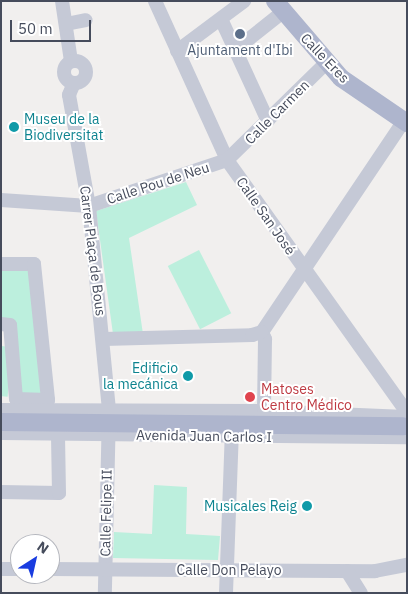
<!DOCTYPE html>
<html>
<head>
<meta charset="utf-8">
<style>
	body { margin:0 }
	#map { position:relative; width:408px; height:594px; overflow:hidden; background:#f1efee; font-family:"IBM Plex Sans",sans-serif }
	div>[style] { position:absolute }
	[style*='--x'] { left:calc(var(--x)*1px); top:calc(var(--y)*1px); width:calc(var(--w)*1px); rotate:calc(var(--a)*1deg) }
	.green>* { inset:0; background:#bcefdd; transform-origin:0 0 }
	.minor>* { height:14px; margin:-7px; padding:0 7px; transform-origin:7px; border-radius:7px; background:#c5c9d6 }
	.minor>.ring { margin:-7px; padding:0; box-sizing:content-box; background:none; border:14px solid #c5c9d6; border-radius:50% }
	.major>* { height:18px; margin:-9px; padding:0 9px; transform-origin:9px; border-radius:9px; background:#aeb5cd }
	.dots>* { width:14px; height:14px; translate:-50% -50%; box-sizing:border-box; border:2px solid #fff; border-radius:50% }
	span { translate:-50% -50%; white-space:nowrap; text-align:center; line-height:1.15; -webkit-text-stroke:4px #fff; paint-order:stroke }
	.service-label { font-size:14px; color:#4e5e75 }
	.street-label { font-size:14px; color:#464c5c }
	.culture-label { font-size:14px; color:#0d838f }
	.left { translate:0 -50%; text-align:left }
	.right { translate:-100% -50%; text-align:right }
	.health-label { font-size:14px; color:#be3a42 }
	.frame { position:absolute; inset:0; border:2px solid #464c5c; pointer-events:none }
	.north { position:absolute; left:10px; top:534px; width:50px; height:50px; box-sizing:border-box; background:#fff; border:1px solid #b5b7be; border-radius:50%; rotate:35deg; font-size:14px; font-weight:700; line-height:20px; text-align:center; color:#464c5c }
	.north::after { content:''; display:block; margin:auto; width:18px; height:22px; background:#193ce0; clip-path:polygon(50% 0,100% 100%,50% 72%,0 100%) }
	.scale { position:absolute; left:10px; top:20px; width:81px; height:22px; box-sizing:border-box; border:2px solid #464c5c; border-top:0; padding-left:6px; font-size:15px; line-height:18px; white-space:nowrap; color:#464c5c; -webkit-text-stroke:4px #fff; paint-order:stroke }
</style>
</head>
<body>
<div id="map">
	<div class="green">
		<i style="clip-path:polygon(186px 182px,197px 205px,129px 238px,143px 334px,113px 334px,96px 211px)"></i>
		<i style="left:199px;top:250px;width:71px;height:35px;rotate:63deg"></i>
		<i style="clip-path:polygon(1px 265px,34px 267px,48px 400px,18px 399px,12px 322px,1px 321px)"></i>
		<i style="left:1px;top:346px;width:11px;height:50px;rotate:5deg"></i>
		<i style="clip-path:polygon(154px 485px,187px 487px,186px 534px,220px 536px,218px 560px,113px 558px,114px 532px,152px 534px)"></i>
	</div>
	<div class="minor">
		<i style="--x:62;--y:1;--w:61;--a:81.5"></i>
		<i style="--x:155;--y:1;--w:175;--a:65.6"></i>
		<i style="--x:227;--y:160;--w:310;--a:54.5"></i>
		<i style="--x:221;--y:19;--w:112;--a:65.3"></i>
		<i style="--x:66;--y:24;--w:20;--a:-11"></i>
		<i style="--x:235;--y:50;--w:61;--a:-38.4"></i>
		<i style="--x:177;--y:51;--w:84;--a:-36.7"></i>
		<i class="ring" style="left:64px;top:61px;width:8px;height:8px"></i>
		<i style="--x:74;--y:83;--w:13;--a:113"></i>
		<i style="--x:69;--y:95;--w:113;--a:79.8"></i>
		<i style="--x:89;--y:206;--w:205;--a:84.4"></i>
		<i style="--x:109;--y:410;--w:183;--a:91.3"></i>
		<i style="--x:1;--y:200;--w:88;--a:3.9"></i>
		<i style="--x:89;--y:206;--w:145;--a:-18.4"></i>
		<i style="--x:227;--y:160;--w:139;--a:-44.4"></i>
		<i style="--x:1;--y:264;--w:33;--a:0"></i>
		<i style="--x:34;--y:264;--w:137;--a:84.1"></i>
		<i style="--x:48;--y:400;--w:32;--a:-178"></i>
		<i style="--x:16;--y:399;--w:74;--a:-94.6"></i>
		<i style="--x:10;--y:325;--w:9;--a:-174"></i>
		<i style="--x:262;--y:332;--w:254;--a:-56.1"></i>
		<i style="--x:262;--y:332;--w:8;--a:67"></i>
		<i style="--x:265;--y:339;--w:72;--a:90.8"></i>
		<i style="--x:104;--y:339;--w:148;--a:-1.5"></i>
		<i style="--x:252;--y:335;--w:10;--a:-17"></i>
		<i style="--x:1;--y:410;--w:263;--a:0.2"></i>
		<i style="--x:264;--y:411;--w:142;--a:2.4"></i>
		<i style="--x:1;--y:433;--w:406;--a:0.6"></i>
		<i style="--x:1;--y:492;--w:58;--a:1"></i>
		<i style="--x:59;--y:493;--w:59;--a:-91"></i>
		<i style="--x:1;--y:569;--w:19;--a:0"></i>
		<i style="--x:50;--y:569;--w:325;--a:0.4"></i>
		<i style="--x:375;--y:571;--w:33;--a:-11"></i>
		<i style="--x:347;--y:571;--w:26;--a:58"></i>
		<i style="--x:226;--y:593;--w:164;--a:-87.9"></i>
	</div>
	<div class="major">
		<i style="--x:275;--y:1;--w:101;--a:49.4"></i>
		<i style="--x:341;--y:78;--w:80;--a:34.3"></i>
		<i style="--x:1;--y:422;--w:402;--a:0.6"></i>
	</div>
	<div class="dots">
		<i style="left:240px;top:34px;background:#5c6f8a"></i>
		<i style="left:14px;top:127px;background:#0f9aa8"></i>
		<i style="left:188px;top:376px;background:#0f9aa8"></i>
		<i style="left:250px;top:397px;background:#e0444e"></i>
		<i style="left:307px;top:506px;background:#0f9aa8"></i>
	</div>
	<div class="service-label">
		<span style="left:240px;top:50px">Ajuntament d'Ibi</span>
	</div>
	<div class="street-label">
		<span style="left:325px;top:58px;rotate:46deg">Calle Eres</span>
		<span style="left:277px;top:112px;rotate:-45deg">Calle Carmen</span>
		<span style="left:158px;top:183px;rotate:-18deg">Calle Pou de Neu</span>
		<span style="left:266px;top:216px;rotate:55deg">Calle San José</span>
		<span style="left:93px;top:251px;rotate:83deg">Carrer Plaça de Bous</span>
		<span style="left:204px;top:436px;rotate:1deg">Avenida Juan Carlos I</span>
		<span style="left:106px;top:513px;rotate:-89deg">Calle Felipe II</span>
		<span style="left:229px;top:570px">Calle Don Pelayo</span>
	</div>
	<div class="culture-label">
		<span class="left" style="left:24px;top:127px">Museu de la<br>Biodiversitat</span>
		<span class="right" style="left:178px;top:376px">Edificio<br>la mecánica</span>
		<span class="right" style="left:297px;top:506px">Musicales Reig</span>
	</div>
	<div class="health-label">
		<span class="left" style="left:261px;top:397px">Matoses<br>Centro Médico</span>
	</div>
	<div class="frame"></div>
	<div class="north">N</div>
	<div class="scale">50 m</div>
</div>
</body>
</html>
